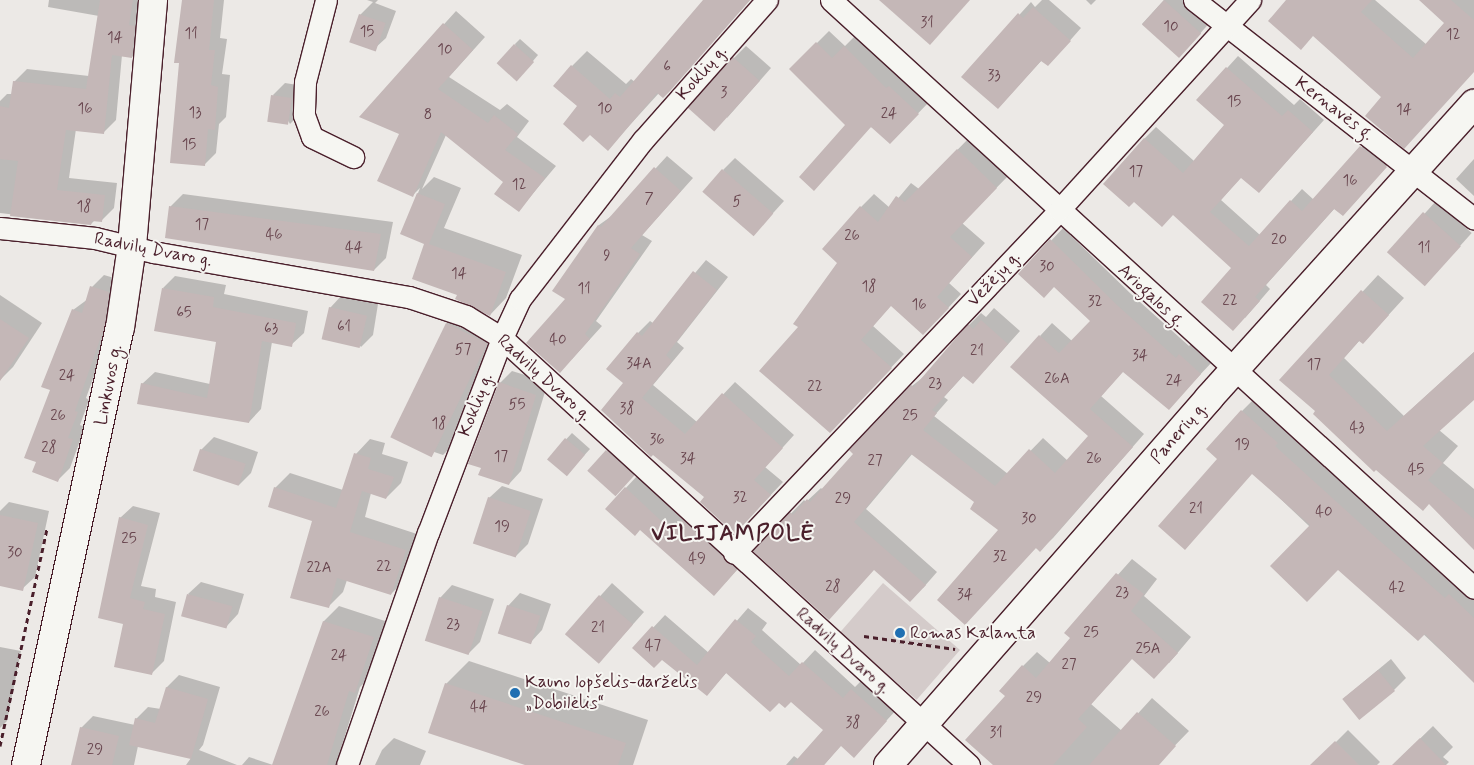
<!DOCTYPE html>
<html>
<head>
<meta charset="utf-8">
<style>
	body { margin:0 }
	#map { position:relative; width:1474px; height:765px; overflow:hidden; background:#ece9e6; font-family:Mynerve,sans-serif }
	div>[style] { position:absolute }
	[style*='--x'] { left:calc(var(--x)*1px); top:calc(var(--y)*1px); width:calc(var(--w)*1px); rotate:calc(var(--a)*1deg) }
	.green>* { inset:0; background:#d4cbca; transform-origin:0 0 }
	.shadow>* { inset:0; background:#0003; transform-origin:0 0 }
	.building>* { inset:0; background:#c4b7b7; transform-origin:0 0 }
	.path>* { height:3px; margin-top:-1.5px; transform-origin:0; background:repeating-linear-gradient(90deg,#4a1f2b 0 5px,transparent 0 9px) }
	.roads { filter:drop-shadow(1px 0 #4a1f2b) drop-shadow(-1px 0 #4a1f2b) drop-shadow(0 1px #4a1f2b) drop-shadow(0 -1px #4a1f2b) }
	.street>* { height:21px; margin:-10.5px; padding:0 10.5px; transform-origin:10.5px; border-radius:10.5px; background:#f6f6f2 }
	.secondary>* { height:28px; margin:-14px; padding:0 14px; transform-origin:14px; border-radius:14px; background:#f6f6f2 }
	.dots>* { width:14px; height:14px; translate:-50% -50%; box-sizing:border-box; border:2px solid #f6f6f2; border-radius:50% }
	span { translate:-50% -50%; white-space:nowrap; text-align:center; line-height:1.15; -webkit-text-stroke:4px #f6f6f2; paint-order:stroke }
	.number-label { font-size:15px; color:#68454e }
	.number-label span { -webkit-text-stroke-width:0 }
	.street-label { font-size:18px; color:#4a1f2b }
	.poi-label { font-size:18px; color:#4a1f2b }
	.left { translate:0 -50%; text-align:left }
	.district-label { font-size:22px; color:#4a1f2b; font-weight:700; letter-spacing:1px }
</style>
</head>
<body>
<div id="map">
	<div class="green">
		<i style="left:883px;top:583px;width:102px;height:66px;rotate:41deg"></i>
	</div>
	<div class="shadow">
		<i style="clip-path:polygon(49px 0,142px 0,144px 45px,132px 57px,122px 55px,116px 120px,104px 132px,76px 129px,69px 178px,117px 183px,114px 208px,102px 220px,95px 220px,91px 224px,0 213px,0 101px,7px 94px,12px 94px,14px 82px,27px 69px,89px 76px,99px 16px,48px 7px)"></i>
		<i style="clip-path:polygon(183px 0,224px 0,220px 38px,227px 39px,222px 74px,230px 75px,226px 117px,219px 124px,216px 153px,204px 165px,180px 62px)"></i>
		<i style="clip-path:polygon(367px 0,378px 0,375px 3px,396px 11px,386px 38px,373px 50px,360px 15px,373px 2px)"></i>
		<i style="clip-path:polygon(705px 0,750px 0,678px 81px,659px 93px,608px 149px,579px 106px,572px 66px,587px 51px,626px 84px,631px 79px,635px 82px)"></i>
		<i style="clip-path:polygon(1042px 0,1049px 0,1081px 28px,1059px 53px,1042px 60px,998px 108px,963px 77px,1031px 2px,1035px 7px)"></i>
		<i style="clip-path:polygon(1086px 0,1096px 0,1091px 5px)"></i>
		<i style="clip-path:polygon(1164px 0,1190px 0,1212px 20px,1191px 44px,1142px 24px)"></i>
		<i style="clip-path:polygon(1288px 0,1375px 0,1427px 45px,1446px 23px,1420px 0,1474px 0,1474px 71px,1383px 97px)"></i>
		<i style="clip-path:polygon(456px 11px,485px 37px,449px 77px,500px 110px,507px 104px,529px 121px,517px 137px,556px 166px,519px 210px,505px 181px,446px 135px,422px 189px,434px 177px,461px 188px,444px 228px,522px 255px,506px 298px,490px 315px,458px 294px,426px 243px,402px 233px,420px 188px,412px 196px,400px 133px,361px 116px)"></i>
		<i style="clip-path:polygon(829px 31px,845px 46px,857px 34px,899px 77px,902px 74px,930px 101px,902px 130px,847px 125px,791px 69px)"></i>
		<i style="clip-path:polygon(520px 39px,538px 55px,522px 74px,515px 44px)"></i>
		<i style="clip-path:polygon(746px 46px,771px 68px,727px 118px,734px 58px)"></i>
		<i style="clip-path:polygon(1238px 56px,1294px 105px,1300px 99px,1324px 120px,1270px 180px,1241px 177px,1221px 200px,1260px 235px,1302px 189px,1314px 200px,1373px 135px,1397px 154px,1354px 203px,1335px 208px,1266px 285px,1270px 289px,1245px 318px,1233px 268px,1144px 139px,1156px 127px,1194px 161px,1226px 125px,1198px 100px)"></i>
		<i style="clip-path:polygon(285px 83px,304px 86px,302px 112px,290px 124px,273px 95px)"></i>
		<i style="clip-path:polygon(971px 136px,1010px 174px,962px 223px,985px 243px,949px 283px,961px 294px,937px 320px,891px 305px,873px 326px,904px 354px,843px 418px,800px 327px,838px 262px,861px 207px,874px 194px,890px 208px,911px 183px,919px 189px)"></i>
		<i style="clip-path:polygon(667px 156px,693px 178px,642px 235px,652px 241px,596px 321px,602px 326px,572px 359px,567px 299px,554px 290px,599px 225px,613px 215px)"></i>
		<i style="clip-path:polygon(735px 158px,784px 201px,764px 223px,723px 170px)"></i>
		<i style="clip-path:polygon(1474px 159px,1474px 196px,1456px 179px)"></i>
		<i style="clip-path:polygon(183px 194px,393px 222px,386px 258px,374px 270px,166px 236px,171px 206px)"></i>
		<i style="left:1436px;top:201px;width:48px;height:69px;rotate:42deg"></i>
		<i style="clip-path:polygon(1063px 228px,1130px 293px,1189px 346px,1192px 343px,1213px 361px,1181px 395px,1123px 371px,1101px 396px,1144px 434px,1053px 538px,1040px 550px,1000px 530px,976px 502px,913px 453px,866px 509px,937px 572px,923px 588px,874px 569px,755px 551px,804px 500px,806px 502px,821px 488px,823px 490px,912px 386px,926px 375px,969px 325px,981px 313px,986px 317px,994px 308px,1020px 331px,985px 370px,964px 375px,944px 397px,948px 400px,934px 416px,1008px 474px,1043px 438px,1068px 461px,1090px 436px,1040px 336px,1052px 323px,1072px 341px,1092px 321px,1054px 286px,1020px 274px)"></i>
		<i style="clip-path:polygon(706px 260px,728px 277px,677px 342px,684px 348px,653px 385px,697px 422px,735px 382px,794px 435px,765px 467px,783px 482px,747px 520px,706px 497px,625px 383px,638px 333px,650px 321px,653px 323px)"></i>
		<i style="clip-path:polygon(104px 275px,121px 280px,116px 316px,86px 398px,89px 400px,80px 425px,85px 427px,70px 468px,58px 480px,37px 462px,52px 389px,73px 310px,88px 299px,92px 287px)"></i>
		<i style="clip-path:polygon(1378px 275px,1404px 298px,1363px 343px,1360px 340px,1344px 358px,1404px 416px,1474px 352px,1474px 398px,1439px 430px,1458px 446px,1443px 463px,1474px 489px,1474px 549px,1429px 503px,1281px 380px)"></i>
		<i style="clip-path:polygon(175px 276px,226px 285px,224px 294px,308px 311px,304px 333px,291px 345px,272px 342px,261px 409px,249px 422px,142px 384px,155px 372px,210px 384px,217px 341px,163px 288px)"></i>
		<i style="clip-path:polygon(0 295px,42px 323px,13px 367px,0 380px)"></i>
		<i style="clip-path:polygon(342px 295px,378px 304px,373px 335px,361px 347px,330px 308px)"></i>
		<i style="clip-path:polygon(459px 311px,498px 331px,456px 442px,443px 455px,402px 441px,447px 323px)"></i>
		<i style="clip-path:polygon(512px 371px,548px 382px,521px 471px,509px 484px,500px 383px)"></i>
		<i style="clip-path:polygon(1255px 398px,1290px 429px,1287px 432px,1459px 586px,1474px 593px,1474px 682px,1253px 473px,1219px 459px,1242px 411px)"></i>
		<i style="clip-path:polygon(572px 433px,590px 449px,572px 469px,548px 459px)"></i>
		<i style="clip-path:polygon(214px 437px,258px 452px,251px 473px,239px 485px,201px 450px)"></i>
		<i style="clip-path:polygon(370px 439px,385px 443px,382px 454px,408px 462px,401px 483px,386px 498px,371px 493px,365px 517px,420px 535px,406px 579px,391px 594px,347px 580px,343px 592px,328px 607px,313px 520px,275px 488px,290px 473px,343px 490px,356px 454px)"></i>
		<i style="clip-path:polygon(619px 439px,645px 463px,627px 482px,607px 451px)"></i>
		<i style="clip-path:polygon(638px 475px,748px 557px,726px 582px,607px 508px)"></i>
		<i style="clip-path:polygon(502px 486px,543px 499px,528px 544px,515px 557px,489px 498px)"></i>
		<i style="clip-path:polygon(9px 502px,49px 511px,35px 577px,22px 589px,0 584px,0 511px)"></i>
		<i style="clip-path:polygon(133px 506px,160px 513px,141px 586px,156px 589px,155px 597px,176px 602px,164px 661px,152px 673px,124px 623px,120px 518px)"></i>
		<i style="clip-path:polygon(1132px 559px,1157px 579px,1144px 596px,1191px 637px,1169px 663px,1132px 658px,1091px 704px,1122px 731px,1152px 698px,1189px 731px,1156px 765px,998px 765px,1006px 696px,1023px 666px,1037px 652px,1050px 663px,1072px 638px,1066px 633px)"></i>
		<i style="clip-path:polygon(201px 582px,244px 594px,238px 614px,226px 627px,188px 594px)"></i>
		<i style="clip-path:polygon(612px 583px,644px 612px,610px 650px,566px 634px)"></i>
		<i style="clip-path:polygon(452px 585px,494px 599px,480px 642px,468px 654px,440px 598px)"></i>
		<i style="clip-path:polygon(520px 593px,551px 604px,542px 630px,530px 643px,508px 606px)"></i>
		<i style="clip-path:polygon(339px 606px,388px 622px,370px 677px,360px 687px,336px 765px,242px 765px,249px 757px,273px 765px,324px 621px)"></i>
		<i style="clip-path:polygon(748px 608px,767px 623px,762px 630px,801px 665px,815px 650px,855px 687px,864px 678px,898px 708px,854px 756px,841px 745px,824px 765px,786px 765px,794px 756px,798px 759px,824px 730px,791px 701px,727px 672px,707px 694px,662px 659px,634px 648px,665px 615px,709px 653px)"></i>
		<i style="clip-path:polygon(0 647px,21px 651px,7px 721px,0 728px)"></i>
		<i style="clip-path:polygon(1391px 659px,1406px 678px,1394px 690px,1343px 699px)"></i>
		<i style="clip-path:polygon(469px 661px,648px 720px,633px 765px,529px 765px,446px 684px)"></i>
		<i style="clip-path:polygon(179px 675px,220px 687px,203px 745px,199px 750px,237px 765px,186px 765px,191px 758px,138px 746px,134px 765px,72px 765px,81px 728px,93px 716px,135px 725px,136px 719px,148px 707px,161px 709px,167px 687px)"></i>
		<i style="clip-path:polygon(1433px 726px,1453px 747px,1443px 757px,1449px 762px,1446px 765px,1393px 765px)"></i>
		<i style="clip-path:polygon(1348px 730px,1380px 762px,1377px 765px,1329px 765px,1321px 757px)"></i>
		<i style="clip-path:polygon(394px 738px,426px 751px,420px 765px,375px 765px,382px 750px)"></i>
	</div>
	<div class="building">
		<i style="clip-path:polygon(100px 0,133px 0,129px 25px,135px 26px,132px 58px,112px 55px,104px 134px,66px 130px,57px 190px,105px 195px,102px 222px,92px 221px,91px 225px,10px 216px,18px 161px,0 159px,0 106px,9px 108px,13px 81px,86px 89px)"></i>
		<i style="clip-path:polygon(182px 0,214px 0,209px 50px,215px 50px,211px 85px,218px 87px,215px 130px,208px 129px,205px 166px,170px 163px,179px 63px,174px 63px)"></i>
		<i style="clip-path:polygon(703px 0,750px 0,670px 91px,663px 98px,657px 93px,608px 151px,590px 135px,583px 142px,563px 124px,577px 106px,553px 86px,571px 65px,610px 99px,615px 93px,620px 97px)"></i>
		<i style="clip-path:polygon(879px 0,970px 0,930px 45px)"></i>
		<i style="left:1164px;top:0;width:50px;height:33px;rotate:42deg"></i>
		<i style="clip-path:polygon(1286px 0,1372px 0,1361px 12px,1413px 58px,1444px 23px,1419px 0,1451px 0,1474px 20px,1474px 72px,1404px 149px,1365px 116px,1381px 97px,1313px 36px,1301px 50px,1268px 21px)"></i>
		<i style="clip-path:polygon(1033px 7px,1071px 41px,1048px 66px,1041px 61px,998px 109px,961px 77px,1018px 13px,1023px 18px)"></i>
		<i style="left:359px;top:14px;width:28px;height:30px;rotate:19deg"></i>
		<i style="clip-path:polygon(443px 23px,473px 50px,438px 89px,488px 123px,494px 115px,518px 134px,505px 150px,545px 178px,519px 212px,494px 194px,503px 182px,441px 132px,413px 197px,377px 181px,399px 134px,359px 117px)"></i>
		<i style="clip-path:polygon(816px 42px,832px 58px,844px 46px,886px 88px,889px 86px,919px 114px,890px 144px,871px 127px,814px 191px,799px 177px,845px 125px,789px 69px)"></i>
		<i style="left:514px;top:44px;width:27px;height:26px;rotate:42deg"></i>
		<i style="left:733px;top:57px;width:36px;height:68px;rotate:42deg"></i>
		<i style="clip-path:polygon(1226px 67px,1282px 116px,1288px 110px,1313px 132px,1259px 193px,1241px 178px,1210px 212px,1249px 246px,1290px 200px,1302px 211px,1360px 146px,1387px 167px,1343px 216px,1334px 209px,1255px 297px,1260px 301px,1233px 331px,1201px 302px,1231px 268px,1173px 215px,1162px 227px,1134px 202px,1129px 207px,1103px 184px,1144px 138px,1183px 173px,1224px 125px,1196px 100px)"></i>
		<i style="left:271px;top:95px;width:21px;height:27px;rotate:8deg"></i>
		<i style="clip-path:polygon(957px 149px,997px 188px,950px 237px,972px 257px,937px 297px,949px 308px,923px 335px,891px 306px,861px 340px,892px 368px,830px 433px,759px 371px,798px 327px,793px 324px,837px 263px,822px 249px,860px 206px,878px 222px,896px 196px,905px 202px)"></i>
		<i style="clip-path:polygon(654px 167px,681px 191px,631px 248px,640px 254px,585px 334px,590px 339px,560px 373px,526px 343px,565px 299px,552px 291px,598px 225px,601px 227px)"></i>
		<i style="left:722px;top:169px;width:68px;height:30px;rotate:41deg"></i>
		<i style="clip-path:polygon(417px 193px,445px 204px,429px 244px,506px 272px,490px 316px,455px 299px,457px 295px,412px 279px,424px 244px,400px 234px)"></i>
		<i style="clip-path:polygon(169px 206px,381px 234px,374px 271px,165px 238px)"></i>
		<i style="left:1423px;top:212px;width:51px;height:54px;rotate:42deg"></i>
		<i style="clip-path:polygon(1050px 239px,1117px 305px,1176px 358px,1179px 354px,1201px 374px,1169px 410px,1123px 372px,1090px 409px,1133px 447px,1040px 552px,1036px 548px,965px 625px,937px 600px,998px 530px,970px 509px,974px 502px,911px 454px,854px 522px,926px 585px,910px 602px,874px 570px,829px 620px,753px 551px,790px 512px,793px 515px,807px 499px,810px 502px,853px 454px,849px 450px,911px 385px,914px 387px,968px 324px,973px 329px,981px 320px,1008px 344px,973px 384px,963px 376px,932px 410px,937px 413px,923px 430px,995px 486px,1029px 449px,1055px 473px,1088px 436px,1010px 367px,1039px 335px,1059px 353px,1090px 321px,1054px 287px,1044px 298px,1018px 274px)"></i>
		<i style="clip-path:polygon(693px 271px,717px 290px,666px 355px,672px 361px,642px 398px,685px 434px,722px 393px,783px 448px,754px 480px,771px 495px,735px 534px,700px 502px,704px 497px,653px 455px,651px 457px,601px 410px,623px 383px,606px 369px,637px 332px,642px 336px)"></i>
		<i style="clip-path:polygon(90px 286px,109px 292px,105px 325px,75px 411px,78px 412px,68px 438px,73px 439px,58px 482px,32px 472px,36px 462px,24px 458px,50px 390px,41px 387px,72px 309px,82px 313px)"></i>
		<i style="clip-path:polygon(162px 288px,214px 297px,213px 307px,296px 323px,292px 347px,262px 341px,249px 423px,137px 404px,141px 383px,207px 398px,216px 342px,154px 331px)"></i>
		<i style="clip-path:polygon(1361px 290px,1389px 315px,1363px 344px,1359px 341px,1329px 375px,1387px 431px,1474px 352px,1474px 400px,1423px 446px,1443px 463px,1428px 480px,1474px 519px,1474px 550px,1429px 504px,1423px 511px,1376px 470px,1374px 472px,1313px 414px,1315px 411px,1279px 380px)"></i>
		<i style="left:329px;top:307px;width:39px;height:33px;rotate:13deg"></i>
		<i style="clip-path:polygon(0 319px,29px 338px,0 381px)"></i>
		<i style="left:446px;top:323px;width:46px;height:127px;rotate:26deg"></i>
		<i style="clip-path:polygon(499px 382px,536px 395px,509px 485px,478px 475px,481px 468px,468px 464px)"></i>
		<i style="clip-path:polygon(1241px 410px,1278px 443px,1275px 446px,1372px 534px,1445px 598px,1449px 594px,1474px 618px,1474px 683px,1425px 634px,1418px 641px,1338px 570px,1307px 602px,1270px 566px,1310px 525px,1252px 474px,1185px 550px,1158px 526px,1217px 459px,1206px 449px)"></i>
		<i style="left:565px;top:438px;width:26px;height:28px;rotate:40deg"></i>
		<i style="left:200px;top:449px;width:48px;height:23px;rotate:18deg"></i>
		<i style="left:606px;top:450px;width:38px;height:28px;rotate:42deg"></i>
		<i style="clip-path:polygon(354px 453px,371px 458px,368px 469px,394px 477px,386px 499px,362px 491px,350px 532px,406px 550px,391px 595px,337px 578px,329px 608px,290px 598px,312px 521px,268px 507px,274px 487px,336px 508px)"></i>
		<i style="clip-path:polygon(625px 487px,673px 532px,683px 520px,737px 570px,714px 596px,640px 530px,635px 536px,605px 509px)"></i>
		<i style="left:488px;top:497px;width:45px;height:49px;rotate:18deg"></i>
		<i style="clip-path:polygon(0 515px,38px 523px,23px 591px,0 586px)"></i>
		<i style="clip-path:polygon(119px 517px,148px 525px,130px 598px,145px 602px,143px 609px,165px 614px,152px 675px,114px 667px,123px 624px,98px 618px)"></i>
		<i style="clip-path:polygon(1116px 573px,1144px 594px,1131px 611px,1178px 653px,1154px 679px,1132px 659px,1078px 719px,1087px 727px,1053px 765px,993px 765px,965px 740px,1005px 696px,999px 691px,1022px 665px,1036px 678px,1070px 638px,1064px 633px)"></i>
		<i style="left:187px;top:594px;width:47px;height:23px;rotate:15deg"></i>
		<i style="left:599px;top:595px;width:45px;height:52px;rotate:41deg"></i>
		<i style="left:439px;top:597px;width:46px;height:46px;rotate:18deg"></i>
		<i style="left:507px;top:605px;width:35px;height:30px;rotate:18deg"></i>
		<i style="clip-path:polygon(735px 619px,756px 636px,751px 642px,789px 676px,802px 662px,843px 698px,851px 689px,887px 721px,854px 758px,841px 746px,824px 765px,792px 765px,823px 730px,791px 702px,785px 708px,779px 703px,770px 712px,726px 673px,707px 696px,662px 660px,654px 668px,632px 648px,652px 626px,697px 665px)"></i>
		<i style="clip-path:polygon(323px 621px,374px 637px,355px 693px,349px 691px,327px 765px,272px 765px)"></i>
		<i style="left:1378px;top:670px;width:27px;height:46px;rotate:51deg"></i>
		<i style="clip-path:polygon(445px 683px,626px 743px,618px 765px,525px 765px,428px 733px)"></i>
		<i style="clip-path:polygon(166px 687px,208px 699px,191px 759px,129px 745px,135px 718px,155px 723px)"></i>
		<i style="clip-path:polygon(1137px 712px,1176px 746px,1159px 765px,1089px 765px)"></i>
		<i style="clip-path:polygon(80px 727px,119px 736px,112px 765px,71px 765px)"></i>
		<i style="clip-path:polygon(1420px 738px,1446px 765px,1392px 765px)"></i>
		<i style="clip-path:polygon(1335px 741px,1359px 765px,1310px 765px)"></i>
	</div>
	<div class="path">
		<i style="--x:864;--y:636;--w:92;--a:8.1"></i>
		<i style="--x:0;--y:746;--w:222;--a:-77.8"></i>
	</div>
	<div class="roads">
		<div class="street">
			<i style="--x:326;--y:0;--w:85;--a:104.4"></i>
			<i style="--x:305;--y:82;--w:33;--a:92"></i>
			<i style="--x:304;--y:115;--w:23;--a:70"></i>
			<i style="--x:312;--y:137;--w:46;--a:26"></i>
			<i style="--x:831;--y:0;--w:871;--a:42.44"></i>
			<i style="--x:1194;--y:0;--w:355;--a:38"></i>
			<i style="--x:0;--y:228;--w:96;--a:6"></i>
			<i style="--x:95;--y:238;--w:60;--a:13.6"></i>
			<i style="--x:153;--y:252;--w:260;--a:10"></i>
			<i style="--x:409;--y:297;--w:60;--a:18.4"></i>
			<i style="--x:466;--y:316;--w:42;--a:31.4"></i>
			<i style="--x:502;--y:338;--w:633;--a:42.44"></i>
			<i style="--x:734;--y:553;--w:473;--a:-46.5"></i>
			<i style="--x:1059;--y:210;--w:284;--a:-47.7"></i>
			<i style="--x:347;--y:765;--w:246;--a:-70.8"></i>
			<i style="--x:428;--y:533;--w:209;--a:-69.2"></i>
			<i style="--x:502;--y:338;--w:43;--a:-65.2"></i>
			<i style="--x:520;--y:299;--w:201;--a:-52.3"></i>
			<i style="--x:643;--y:140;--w:187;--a:-48.5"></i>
		</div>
		<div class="secondary">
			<i style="--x:26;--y:765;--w:447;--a:-77.9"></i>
			<i style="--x:120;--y:328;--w:83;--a:-81.7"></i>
			<i style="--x:132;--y:246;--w:247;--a:-85.1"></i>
			<i style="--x:888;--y:765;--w:488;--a:-48.8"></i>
			<i style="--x:1209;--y:398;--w:396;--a:-48"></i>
		</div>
	</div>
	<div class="dots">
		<i style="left:900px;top:633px;background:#1f6fb2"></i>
		<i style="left:515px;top:693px;background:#1f6fb2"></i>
	</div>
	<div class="number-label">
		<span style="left:927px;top:24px">31</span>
		<span style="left:1171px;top:28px">10</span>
		<span style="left:367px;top:33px">15</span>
		<span style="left:191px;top:35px">11</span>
		<span style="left:1453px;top:36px">12</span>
		<span style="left:115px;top:39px">14</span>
		<span style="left:445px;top:51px">10</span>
		<span style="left:667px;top:68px">6</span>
		<span style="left:994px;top:77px">33</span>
		<span style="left:724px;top:94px">3</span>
		<span style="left:1234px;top:103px">15</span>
		<span style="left:85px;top:110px">16</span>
		<span style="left:605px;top:110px">10</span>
		<span style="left:1404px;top:111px">14</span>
		<span style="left:195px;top:114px">13</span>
		<span style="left:889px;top:115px">24</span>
		<span style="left:428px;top:116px">8</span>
		<span style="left:189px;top:146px">15</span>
		<span style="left:1136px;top:173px">17</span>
		<span style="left:1350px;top:182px">16</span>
		<span style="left:519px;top:186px">12</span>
		<span style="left:649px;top:200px">7</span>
		<span style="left:737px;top:203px">5</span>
		<span style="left:84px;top:208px">18</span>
		<span style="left:202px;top:226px">17</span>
		<span style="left:274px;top:236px">46</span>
		<span style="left:852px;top:237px">26</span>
		<span style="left:1279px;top:241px">20</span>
		<span style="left:354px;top:249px">44</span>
		<span style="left:1424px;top:249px">11</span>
		<span style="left:607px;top:257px">9</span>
		<span style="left:1047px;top:268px">30</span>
		<span style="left:459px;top:275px">14</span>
		<span style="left:869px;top:288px">18</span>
		<span style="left:584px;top:290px">11</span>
		<span style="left:1230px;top:302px">22</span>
		<span style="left:1095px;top:303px">32</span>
		<span style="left:919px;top:306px">16</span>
		<span style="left:184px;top:314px">65</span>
		<span style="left:344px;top:328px">61</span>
		<span style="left:271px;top:330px">63</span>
		<span style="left:558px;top:341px">40</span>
		<span style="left:463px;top:351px">57</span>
		<span style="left:977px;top:352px">21</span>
		<span style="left:1140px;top:357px">34</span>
		<span style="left:639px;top:365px">34A</span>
		<span style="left:1314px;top:366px">17</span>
		<span style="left:67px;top:377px">24</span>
		<span style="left:1057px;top:380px">26A</span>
		<span style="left:1174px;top:382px">24</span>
		<span style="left:935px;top:385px">23</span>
		<span style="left:815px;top:388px">22</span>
		<span style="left:517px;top:406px">55</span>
		<span style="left:627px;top:410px">38</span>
		<span style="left:58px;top:417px">26</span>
		<span style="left:910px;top:417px">25</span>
		<span style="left:439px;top:425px">18</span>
		<span style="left:1357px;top:429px">43</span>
		<span style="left:657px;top:441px">36</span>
		<span style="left:1242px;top:446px">19</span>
		<span style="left:49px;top:449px">28</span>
		<span style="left:501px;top:458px">17</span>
		<span style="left:688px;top:460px">34</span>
		<span style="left:1094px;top:460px">26</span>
		<span style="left:875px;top:462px">27</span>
		<span style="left:1416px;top:471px">45</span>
		<span style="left:740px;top:499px">32</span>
		<span style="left:843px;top:500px">29</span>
		<span style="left:1196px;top:510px">21</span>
		<span style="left:1324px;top:513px">40</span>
		<span style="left:1029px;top:520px">30</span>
		<span style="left:502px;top:528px">19</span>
		<span style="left:129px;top:540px">25</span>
		<span style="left:15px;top:554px">30</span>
		<span style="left:1000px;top:558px">32</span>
		<span style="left:697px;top:560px">49</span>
		<span style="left:384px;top:568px">22</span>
		<span style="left:319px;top:569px">22A</span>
		<span style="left:833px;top:588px">28</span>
		<span style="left:1397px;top:589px">42</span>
		<span style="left:1122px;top:594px">23</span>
		<span style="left:965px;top:596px">34</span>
		<span style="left:453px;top:626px">23</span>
		<span style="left:598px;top:629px">21</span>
		<span style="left:1091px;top:634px">25</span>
		<span style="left:653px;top:647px">47</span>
		<span style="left:1148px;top:650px">25A</span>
		<span style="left:339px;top:657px">24</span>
		<span style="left:1069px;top:666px">27</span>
		<span style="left:1034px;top:699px">29</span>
		<span style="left:479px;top:708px">44</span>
		<span style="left:322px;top:713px">26</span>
		<span style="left:853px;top:724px">38</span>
		<span style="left:996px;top:734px">31</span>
		<span style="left:95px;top:751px">29</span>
	</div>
	<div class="street-label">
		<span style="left:702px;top:73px;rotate:-49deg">Koklių g.</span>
		<span style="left:1334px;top:109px;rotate:37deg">Kernavės g.</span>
		<span style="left:153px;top:250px;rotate:11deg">Radvilų Dvaro g.</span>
		<span style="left:994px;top:279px;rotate:-47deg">Vežėjų g.</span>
		<span style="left:1151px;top:296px;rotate:43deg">Ariogalos g.</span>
		<span style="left:544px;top:378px;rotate:42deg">Radvilų Dvaro g.</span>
		<span style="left:109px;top:385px;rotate:-79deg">Linkuvos g.</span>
		<span style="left:476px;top:405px;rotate:-69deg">Koklių g.</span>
		<span style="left:1179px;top:433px;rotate:-49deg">Panerių g.</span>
		<span style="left:843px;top:651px;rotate:42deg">Radvilų Dvaro g.</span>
	</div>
	<div class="poi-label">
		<span class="left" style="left:910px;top:633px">Romas Kalanta</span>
		<span class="left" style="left:525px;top:693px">Kauno lopšelis-darželis<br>„Dobilėlis“</span>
	</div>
	<div class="district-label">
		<span style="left:733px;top:535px">VILIJAMPOLĖ</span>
	</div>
</div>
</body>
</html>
